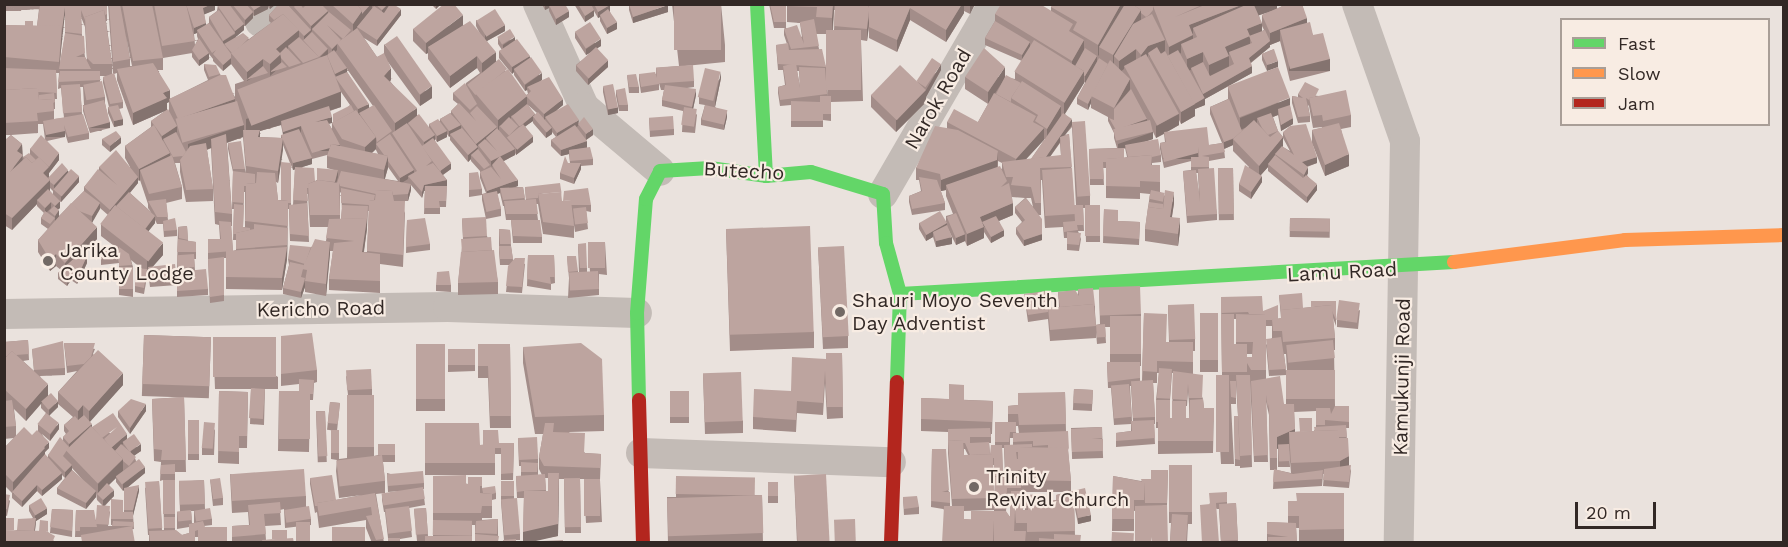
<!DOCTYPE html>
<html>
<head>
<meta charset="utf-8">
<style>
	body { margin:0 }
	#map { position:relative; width:1788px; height:547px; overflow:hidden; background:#eae2dd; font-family:"Work Sans",sans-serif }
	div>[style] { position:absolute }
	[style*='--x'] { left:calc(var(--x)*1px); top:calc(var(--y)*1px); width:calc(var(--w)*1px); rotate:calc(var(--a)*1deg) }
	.street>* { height:30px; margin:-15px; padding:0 15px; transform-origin:15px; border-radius:15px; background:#c3bbb6 }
	.fast>* { height:14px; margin:-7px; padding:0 7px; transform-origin:7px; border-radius:7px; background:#63d668 }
	.slow>* { height:14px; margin:-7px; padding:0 7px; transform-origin:7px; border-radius:7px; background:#ff974d }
	.jam>* { height:14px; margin:-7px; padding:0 7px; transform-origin:7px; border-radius:7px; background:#b3261e }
	.wall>* { inset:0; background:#a38d89; transform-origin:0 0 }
	.shaded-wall>* { inset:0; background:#84736f; transform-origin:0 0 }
	.building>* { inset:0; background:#bda49f; transform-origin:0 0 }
	.dots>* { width:16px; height:16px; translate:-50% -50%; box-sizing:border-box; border:3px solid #f8ece3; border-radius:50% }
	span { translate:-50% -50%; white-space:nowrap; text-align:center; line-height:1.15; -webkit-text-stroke:4.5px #f8ece3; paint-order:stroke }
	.street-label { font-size:20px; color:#322825 }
	.poi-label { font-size:20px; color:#322825 }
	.left { translate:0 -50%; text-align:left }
	.frame { position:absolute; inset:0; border:6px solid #322825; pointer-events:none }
	.legend { position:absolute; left:1560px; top:18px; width:210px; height:108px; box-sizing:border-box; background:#f8ece3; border:2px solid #a99e97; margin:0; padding:8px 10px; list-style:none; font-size:18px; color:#322825 }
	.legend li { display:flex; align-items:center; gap:12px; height:30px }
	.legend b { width:30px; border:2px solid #a99e97 }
	.scale { position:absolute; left:1575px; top:502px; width:81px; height:27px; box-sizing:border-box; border:3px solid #322825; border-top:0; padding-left:8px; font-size:18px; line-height:21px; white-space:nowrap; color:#322825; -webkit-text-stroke:4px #f8ece3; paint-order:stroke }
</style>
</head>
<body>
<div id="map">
	<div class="street">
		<i style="--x:538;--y:4;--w:113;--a:65.9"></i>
		<i style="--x:584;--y:107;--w:99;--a:40.1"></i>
		<i style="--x:1357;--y:4;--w:145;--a:70.7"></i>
		<i style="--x:1405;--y:141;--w:401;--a:90.9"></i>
		<i style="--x:260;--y:22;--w:26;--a:-43"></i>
		<i style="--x:883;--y:194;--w:220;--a:-59.9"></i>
		<i style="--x:4;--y:314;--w:444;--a:-0.9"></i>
		<i style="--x:448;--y:307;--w:189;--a:1.8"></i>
		<i style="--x:641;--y:453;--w:250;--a:2.1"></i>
	</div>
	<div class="fast">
		<i style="--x:757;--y:4;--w:172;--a:87"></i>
		<i style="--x:900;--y:294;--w:555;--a:-3.31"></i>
		<i style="--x:639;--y:400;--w:87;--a:-91.3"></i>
		<i style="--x:637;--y:313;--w:114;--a:-85.5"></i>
		<i style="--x:646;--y:199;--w:31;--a:-63"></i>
		<i style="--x:660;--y:171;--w:50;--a:-3.4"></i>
		<i style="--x:710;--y:168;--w:57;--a:8.1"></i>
		<i style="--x:766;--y:176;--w:45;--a:-5.1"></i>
		<i style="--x:811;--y:172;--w:75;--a:17"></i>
		<i style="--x:883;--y:194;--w:49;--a:86.5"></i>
		<i style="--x:886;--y:243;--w:53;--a:74.6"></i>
		<i style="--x:900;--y:294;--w:88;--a:92"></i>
	</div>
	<div class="slow">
		<i style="--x:1454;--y:262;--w:172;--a:-7.3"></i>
		<i style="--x:1625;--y:240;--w:159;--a:-1.8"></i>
	</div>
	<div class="jam">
		<i style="--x:639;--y:400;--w:142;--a:88.4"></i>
		<i style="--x:891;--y:542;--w:160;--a:-87.9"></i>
	</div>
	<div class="wall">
		<i style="clip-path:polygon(evenodd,4px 4px,50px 4px,50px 6px,81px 6px,81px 4px,107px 4px,107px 21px,106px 21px,112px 64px,112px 74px,113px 74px,108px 4px,215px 4px,215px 10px,204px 14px,206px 25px,209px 23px,209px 17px,217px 11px,218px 4px,276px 4px,270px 9px,268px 7px,268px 9px,254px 16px,253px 15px,253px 18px,245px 26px,244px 26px,244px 30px,235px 37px,249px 39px,271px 23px,269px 21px,269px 15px,279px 4px,394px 4px,401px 15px,377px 46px,364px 38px,377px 57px,384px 54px,384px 44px,432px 98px,420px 106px,388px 62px,391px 80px,390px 81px,417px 115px,429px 128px,429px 124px,440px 121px,440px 119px,451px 113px,451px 111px,458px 104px,453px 100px,453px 93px,466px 85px,466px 83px,480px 73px,477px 68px,450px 88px,428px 59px,428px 53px,426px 54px,413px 41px,413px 29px,463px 25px,480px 34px,476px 26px,476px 20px,505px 31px,487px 41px,496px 61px,526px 95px,528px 94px,527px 90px,525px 91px,514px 75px,514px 72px,512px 74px,499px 58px,499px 51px,502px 50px,498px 44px,498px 38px,515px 40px,530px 58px,542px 80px,540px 81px,563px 105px,557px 110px,579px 123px,593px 135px,586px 140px,587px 148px,593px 159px,593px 165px,581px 166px,581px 169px,574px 184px,560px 179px,560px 173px,568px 163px,570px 163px,569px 154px,561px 156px,551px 146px,551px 140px,556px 137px,552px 132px,552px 134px,546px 138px,533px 123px,533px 121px,525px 126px,533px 142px,516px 155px,515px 153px,515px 155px,503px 161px,518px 186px,515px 187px,523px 187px,525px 200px,526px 200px,525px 187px,562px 201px,591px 205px,591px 212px,586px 211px,588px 229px,575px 232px,572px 211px,574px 226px,574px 238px,543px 234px,538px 204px,536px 204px,538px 220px,542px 237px,542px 243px,513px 243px,511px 220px,506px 220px,504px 206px,503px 206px,500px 193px,497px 194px,501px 209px,501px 216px,486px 219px,482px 200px,482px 194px,486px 193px,480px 178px,480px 171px,471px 161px,471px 159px,468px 162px,450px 140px,450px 136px,449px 137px,447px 134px,447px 137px,437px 142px,435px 139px,435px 141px,451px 169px,443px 175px,447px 180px,446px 207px,440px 207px,440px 214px,424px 214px,425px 191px,424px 191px,422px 198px,411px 185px,411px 190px,408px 201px,399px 201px,405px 213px,403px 267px,380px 264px,380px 293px,329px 290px,329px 279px,333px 251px,330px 251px,326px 296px,305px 292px,305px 287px,301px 298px,283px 294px,283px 288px,289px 265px,288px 259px,311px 247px,326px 241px,328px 227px,310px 227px,308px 194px,307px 194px,309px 242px,290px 241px,289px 209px,288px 209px,287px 259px,282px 290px,226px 289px,226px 258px,224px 258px,224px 301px,210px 303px,208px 260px,208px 239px,220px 239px,219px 225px,215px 224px,211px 148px,207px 150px,213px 189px,213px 201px,186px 202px,180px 172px,180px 163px,175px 163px,182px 187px,182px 199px,166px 203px,168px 220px,177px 230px,177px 236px,164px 237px,163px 224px,157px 224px,155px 220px,155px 223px,148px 231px,163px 255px,152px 267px,177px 272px,178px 227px,187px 226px,188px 241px,196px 242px,196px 259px,194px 259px,195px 270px,208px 289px,208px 295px,177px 297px,177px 285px,150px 287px,148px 271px,144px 294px,135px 292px,135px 268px,142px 269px,131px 260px,133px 267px,133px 297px,119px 295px,119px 251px,118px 250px,119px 263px,101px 265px,101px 247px,114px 246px,101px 236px,101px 224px,108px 215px,100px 208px,92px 222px,97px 239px,84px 254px,87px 263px,77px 284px,71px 280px,67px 286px,58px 279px,58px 273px,61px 270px,56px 266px,50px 271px,38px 252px,38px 240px,48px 229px,41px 224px,41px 218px,44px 213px,37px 206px,37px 204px,12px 230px,4px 225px,4px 141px,11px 135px,4px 135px,4px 25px,37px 26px,39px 9px,4px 11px,4px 4px,65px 13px,65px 35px,60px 65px,62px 34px,65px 13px,4px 4px,81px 17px,85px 27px,87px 60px,85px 57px,82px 36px,81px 17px,4px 4px,197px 33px,197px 36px,198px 39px,195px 45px,194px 34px,197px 33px,4px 4px,126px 36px,132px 66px,130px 66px,130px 59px,126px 36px,4px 4px,192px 53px,192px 57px,199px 66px,209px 59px,209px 54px,213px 59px,213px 61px,223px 71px,231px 64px,244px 81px,235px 84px,235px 97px,220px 74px,204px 64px,204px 70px,208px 80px,170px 99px,158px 70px,163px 70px,163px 58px,192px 53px,4px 4px,347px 69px,373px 106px,369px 108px,347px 72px,347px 69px,4px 4px,56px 73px,59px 73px,58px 89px,61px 88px,64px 118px,54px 119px,54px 109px,55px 109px,55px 99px,57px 99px,56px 73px,4px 4px,117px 73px,117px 80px,133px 125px,165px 111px,151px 121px,151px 127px,125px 146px,125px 158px,130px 167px,99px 167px,99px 170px,84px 187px,84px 191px,59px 216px,58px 209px,60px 208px,59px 201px,61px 202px,79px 182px,68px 171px,49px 177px,49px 173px,59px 160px,47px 141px,65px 137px,65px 133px,68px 143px,89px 139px,89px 133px,82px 114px,80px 87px,83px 87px,84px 105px,83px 105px,83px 111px,90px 133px,110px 128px,105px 103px,105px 97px,100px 82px,100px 76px,107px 76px,103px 77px,103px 83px,109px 107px,108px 107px,108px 113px,114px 127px,123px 125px,119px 109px,123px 108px,123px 102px,114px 74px,117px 73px,4px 4px,341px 92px,350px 105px,332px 123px,332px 129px,329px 124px,330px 111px,341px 107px,341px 92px,4px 4px,169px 102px,169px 111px,167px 110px,167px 103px,169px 102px,4px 4px,528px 105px,537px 113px,535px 115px,528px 105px,4px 4px,38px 124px,43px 124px,45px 139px,30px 149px,30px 155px,23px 157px,23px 160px,22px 144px,11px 135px,38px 133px,38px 124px,4px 4px,281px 125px,283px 135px,281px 135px,281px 138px,260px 137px,260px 131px,281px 125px,4px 4px,243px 137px,246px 173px,245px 169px,228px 143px,228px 149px,233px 172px,232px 209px,234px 209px,233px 240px,236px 240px,236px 250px,233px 251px,231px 226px,232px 226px,232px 214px,227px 143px,243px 137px,4px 4px,283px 145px,290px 163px,281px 200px,278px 200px,276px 182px,278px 183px,283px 145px,4px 4px,376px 149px,376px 150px,378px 154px,372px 153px,376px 149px,4px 4px,327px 155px,327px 168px,334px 170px,315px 181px,302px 167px,312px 164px,312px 159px,327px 155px,4px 4px,291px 165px,293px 170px,295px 169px,293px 205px,291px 205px,291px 165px,4px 4px,388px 167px,398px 181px,385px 179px,388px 167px,4px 4px,138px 180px,139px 181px,140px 180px,148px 204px,148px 208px,151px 212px,130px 193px,138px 183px,138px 180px,4px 4px,50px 188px,53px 191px,53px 195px,50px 191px,50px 188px,4px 4px,244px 192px,245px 192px,245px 227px,243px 227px,244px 192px,4px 4px,340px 192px,341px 193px,342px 209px,341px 219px,340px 219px,340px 192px,4px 4px,368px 211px,369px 211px,367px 252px,364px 252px,367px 228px,368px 211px)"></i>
		<i style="clip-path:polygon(431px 4px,441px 4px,436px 9px)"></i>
		<i style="clip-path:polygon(542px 4px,565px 4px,569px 17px,556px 25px,549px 11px,549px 8px,545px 10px)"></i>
		<i style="clip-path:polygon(574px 4px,609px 4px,610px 12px,617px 29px,607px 34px,600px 21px,600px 17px,598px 18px,594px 11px,594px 16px,585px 22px)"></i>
		<i style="clip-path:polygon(629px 4px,668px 12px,633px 23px,629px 10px)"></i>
		<i style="clip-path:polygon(672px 4px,721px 4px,725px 45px,725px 62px,685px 66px,694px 81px,694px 87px,687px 88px,696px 95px,693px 109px,697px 115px,695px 133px,682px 132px,683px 111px,662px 106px,662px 100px,664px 90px,661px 90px,657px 76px,659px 84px,659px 90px,641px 93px,639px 80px,639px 74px,656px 74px,656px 68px,679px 66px)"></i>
		<i style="clip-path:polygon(evenodd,769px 4px,786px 4px,786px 28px,802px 37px,800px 23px,787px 22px,787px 4px,975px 4px,970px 14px,964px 11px,964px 13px,946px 42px,910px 20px,897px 52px,869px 38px,869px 27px,867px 41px,861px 40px,863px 101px,831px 102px,831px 121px,823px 120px,823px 127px,791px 127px,791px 105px,780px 106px,778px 93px,778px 87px,785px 85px,783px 70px,778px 70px,776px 45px,787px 44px,784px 35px,784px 29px,785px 28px,774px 28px,769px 4px,834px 10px,835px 10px,834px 30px,833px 30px,834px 10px,769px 4px,816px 34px,826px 34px,828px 96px,826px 73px,826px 67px,819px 49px,816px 34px,769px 4px,797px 71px,799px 71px,800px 86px,797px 71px)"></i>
		<i style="clip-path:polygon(evenodd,1121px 4px,1277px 4px,1277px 9px,1284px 5px,1284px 4px,1302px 4px,1307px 23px,1313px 35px,1330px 71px,1290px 81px,1280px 41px,1270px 45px,1270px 44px,1270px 47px,1251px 63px,1252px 73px,1205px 99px,1205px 105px,1195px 109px,1195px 116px,1181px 124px,1179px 120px,1179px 125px,1167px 132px,1209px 145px,1222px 143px,1210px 114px,1210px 107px,1228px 99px,1228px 87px,1290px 106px,1293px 124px,1281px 131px,1278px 115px,1273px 117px,1278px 131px,1283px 137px,1283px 132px,1312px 142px,1312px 130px,1322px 128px,1322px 127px,1313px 128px,1309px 106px,1308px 105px,1310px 116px,1310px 122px,1298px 123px,1292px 103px,1292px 96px,1298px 97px,1298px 94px,1319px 96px,1351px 115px,1351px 127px,1341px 129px,1349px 166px,1325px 176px,1312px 143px,1317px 163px,1307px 167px,1308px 173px,1307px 175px,1317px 190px,1307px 203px,1268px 171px,1268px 167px,1261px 175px,1262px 182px,1251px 199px,1239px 191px,1239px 184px,1249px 167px,1233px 151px,1233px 145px,1224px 149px,1225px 158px,1209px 161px,1209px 169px,1217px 214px,1217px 220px,1187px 223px,1183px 171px,1191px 170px,1191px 161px,1164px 168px,1160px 149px,1160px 143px,1165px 142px,1164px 134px,1156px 138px,1153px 132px,1153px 139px,1144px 142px,1161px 155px,1161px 162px,1152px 163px,1152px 165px,1160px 165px,1160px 192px,1174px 203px,1172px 217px,1180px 230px,1178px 246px,1145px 241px,1145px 229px,1150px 194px,1140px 193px,1140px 199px,1106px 198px,1106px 168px,1103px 168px,1104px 185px,1090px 185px,1089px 149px,1117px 148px,1114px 138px,1114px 133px,1108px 121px,1108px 117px,1091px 108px,1091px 103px,1088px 110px,1077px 104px,1077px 98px,1085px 83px,1084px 82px,1084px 83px,1065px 114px,1072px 122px,1090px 196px,1090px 205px,1100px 205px,1100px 242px,1086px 242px,1085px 208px,1083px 208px,1084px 231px,1078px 231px,1081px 239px,1079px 251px,1067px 250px,1067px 238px,1064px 238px,1063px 227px,1045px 228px,1042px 180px,1041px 180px,1041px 215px,1039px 215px,1042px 240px,1024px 246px,1016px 234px,1016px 228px,1022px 222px,1015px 213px,1015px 207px,1025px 198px,1012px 197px,1013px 215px,999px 221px,1004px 236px,991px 243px,984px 232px,984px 238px,967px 246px,965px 241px,956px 245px,948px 229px,952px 244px,936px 247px,933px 237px,926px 241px,919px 229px,919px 223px,946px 221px,946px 216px,953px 214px,946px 196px,946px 190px,941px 191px,939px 186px,945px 203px,945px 210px,912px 215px,909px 202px,909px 196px,921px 191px,919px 180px,916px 180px,916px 168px,947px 128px,947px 122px,978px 122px,988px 104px,965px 89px,965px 77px,1005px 77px,1015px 79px,1015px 72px,1022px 61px,985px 45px,985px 38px,995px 21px,995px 14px,1051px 11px,1051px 7px,1121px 4px,1269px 12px,1262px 15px,1262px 26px,1264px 30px,1262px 31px,1259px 15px,1269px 12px,1121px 4px,1072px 127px,1076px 205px,1074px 205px,1069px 134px,1065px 135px,1072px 127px,1121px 4px,1283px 138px,1290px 151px,1283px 147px,1283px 138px,1121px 4px,1044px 139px,1045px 139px,1031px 159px,1026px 159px,1044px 139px,1121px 4px,1060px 143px,1061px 156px,1050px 157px,1060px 143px,1121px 4px,1125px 148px,1127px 157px,1124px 158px,1124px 149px,1125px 148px,1121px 4px,998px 161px,1002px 163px,1002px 169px,998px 167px,998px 161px,1121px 4px,1196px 173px,1198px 173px,1199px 194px,1196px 173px,1121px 4px,1026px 198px,1031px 198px,1033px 207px,1026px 198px)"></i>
		<i style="clip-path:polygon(575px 32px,601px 46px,597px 48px,608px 67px,588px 85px,576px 71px,576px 65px,592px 52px,586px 55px,575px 38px)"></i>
		<i style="clip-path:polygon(1274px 49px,1267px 71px,1262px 60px,1262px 54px)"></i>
		<i style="clip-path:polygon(941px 70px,926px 97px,926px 102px,896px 132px,871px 107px,871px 95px,918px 82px)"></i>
		<i style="clip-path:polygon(627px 75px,639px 87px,639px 93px,629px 93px)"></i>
		<i style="clip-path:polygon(721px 78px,715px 107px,727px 117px,724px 130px,701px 125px,701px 119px,705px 105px,699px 104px,699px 97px)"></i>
		<i style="clip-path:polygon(603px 86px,618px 113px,608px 115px,603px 92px)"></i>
		<i style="clip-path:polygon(616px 90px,628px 105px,628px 111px,619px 111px,616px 96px)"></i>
		<i style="clip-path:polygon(649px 118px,674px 129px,674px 135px,650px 137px)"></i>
		<i style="clip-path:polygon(102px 139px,121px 143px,110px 152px,102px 145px)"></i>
		<i style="left:1233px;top:168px;width:52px;height:15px;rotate:89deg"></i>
		<i style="clip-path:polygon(469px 173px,482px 189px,482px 195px,469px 197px)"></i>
		<i style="clip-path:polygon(1104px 209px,1118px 221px,1140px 222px,1139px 245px,1103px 243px)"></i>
		<i style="left:1290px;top:218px;width:40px;height:19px;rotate:1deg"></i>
		<i style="clip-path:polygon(462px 219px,487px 236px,492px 250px,498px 282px,498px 294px,458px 295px,458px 283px,463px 239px)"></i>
		<i style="clip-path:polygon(407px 220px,430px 244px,430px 250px,406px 253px)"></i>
		<i style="clip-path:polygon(499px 229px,510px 230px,511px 246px,513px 260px,525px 264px,522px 293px,506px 292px,509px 265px,500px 265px,499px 252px)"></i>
		<i style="clip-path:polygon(726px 229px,814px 332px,814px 348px,730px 351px)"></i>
		<i style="clip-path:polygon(588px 242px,605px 242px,607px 275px,599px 274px,599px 295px,568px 298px,569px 278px,567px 256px,578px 271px,578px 273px,579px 273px,578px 244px,587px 268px,587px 272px,590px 272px)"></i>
		<i style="clip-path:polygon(818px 247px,848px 336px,848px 348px,823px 349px)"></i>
		<i style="clip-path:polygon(528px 255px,554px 255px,555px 283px,551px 284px,551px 290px,527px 286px)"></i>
		<i style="clip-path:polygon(436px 285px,451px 285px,451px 292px,436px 291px)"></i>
		<i style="clip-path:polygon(evenodd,1099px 288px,1141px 314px,1141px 366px,1140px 366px,1140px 381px,1142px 381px,1144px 313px,1166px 342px,1169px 342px,1168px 305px,1195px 339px,1195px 351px,1193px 351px,1193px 374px,1203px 399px,1204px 408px,1214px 408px,1213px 453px,1158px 454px,1158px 428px,1156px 428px,1156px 400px,1159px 373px,1157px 373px,1157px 383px,1153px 383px,1155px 417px,1155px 424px,1154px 424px,1155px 444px,1116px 447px,1116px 433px,1131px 431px,1131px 424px,1114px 425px,1111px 388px,1108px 388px,1107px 362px,1110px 362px,1110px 327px,1105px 327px,1106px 343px,1097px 344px,1096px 332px,1096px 338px,1050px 341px,1048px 319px,1028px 322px,1024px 294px,1049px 308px,1059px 307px,1058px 292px,1078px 295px,1078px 289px,1095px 306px,1095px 312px,1096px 325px,1100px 324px,1099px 288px,1172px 373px,1173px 373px,1172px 418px,1170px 418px,1170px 400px,1172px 373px,1099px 288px,1130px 386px,1131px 386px,1133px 421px,1132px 421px,1130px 386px,1099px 288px,1188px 391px,1189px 404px,1189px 418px,1186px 418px,1186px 406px,1187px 406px,1188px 391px)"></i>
		<i style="clip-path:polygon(evenodd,1279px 295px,1303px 308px,1311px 307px,1336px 301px,1336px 326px,1333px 318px,1335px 338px,1335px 350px,1334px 350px,1335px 406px,1349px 406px,1349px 428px,1346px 428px,1349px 465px,1351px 471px,1349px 488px,1323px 486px,1324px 474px,1323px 474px,1322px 486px,1273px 489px,1274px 470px,1270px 470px,1269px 415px,1266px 402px,1268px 462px,1254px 462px,1250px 381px,1252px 467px,1240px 468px,1240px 460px,1240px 466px,1235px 466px,1234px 416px,1238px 416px,1236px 384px,1236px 404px,1231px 404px,1234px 464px,1221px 464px,1216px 375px,1222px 375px,1221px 297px,1263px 311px,1278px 319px,1281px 318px,1279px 295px,1234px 319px,1236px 319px,1236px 344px,1234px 344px,1234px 319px,1279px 295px,1266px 326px,1272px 326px,1272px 338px,1266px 345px,1269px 376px,1286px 375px,1286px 404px,1284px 404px,1266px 379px,1266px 326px,1279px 295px,1247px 354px,1252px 354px,1252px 357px,1247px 357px,1247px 354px,1279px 295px,1284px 354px,1286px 354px,1287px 370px,1286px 371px,1284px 354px,1279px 295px,1316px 411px,1316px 427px,1314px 431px,1295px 432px,1294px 412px,1316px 411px,1279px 295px,1278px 448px,1278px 467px,1290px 467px,1289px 450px,1291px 473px,1277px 470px,1277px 449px,1278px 448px)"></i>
		<i style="clip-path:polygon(1360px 310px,1358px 329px,1337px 327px,1337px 320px)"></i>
		<i style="left:1200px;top:313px;width:18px;height:59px"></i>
		<i style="left:144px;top:335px;width:67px;height:61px;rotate:2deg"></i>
		<i style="clip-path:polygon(281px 336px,317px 370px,317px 382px,314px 383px,313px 400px,310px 400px,309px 452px,278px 451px,279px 391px,299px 391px,299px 384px,281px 386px)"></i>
		<i style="clip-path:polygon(213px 337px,278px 377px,278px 389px,265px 389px,264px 425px,250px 424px,251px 389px,215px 389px)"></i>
		<i style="clip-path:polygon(evenodd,28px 340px,29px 360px,23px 361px,34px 371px,32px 349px,65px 368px,65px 375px,40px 376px,48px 396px,58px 407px,49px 415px,59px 429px,50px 441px,42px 434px,49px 448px,45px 452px,45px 455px,48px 458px,48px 455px,63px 441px,63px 437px,66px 434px,64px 431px,64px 425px,73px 417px,58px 404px,58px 392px,77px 371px,67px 373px,64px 343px,95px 349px,93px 354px,123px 385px,89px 422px,92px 427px,127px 439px,141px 451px,134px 455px,136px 461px,145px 473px,127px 488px,139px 491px,133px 515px,134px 529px,80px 537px,75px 537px,76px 510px,96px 520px,102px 505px,97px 500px,96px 493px,96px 497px,86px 509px,57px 494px,57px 488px,65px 478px,62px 475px,62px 479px,42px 496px,37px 491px,22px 507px,12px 498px,12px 493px,4px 485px,4px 448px,14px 438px,4px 439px,4px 342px,28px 340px,41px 403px,41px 408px,46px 413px,38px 425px,38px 431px,32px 436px,16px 436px,16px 426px,14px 409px,26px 421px,41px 403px,28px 340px,72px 468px,83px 480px,72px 470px,72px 468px,28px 340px,116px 478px,116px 482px,123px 491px,124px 489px,124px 512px,123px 512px,111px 499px,114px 496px,109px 485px,116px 478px,28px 340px,111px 499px,111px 525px,112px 525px,112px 526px,108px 526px,110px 512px,105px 506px,111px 499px)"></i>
		<i style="left:416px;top:344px;width:29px;height:67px"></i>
		<i style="clip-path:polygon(478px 344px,510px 344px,511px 428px,490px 428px,488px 378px,478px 378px)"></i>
		<i style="clip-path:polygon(evenodd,523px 347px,604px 415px,604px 431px,569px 432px,585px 453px,601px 454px,600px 480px,602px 522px,586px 523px,584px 486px,586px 479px,580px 479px,581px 533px,565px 533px,564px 479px,567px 479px,559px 479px,558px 536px,523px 542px,524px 498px,517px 498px,516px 476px,521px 476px,521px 466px,519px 466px,518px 438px,538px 459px,538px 475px,542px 475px,539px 469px,539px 457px,543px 434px,535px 434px,523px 363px,523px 347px,545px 478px,548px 478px,548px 491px,546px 491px,545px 478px)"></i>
		<i style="clip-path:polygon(448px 350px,475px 365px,475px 371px,448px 372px)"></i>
		<i style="clip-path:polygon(842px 353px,843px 418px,827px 419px,825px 383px,823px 415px,797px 413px,796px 432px,753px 429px,753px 417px,791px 391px,826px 359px)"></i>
		<i style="clip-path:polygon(703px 374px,743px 421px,743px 433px,705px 434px)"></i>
		<i style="clip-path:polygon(346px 376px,372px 389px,372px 395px,374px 395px,374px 456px,378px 455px,395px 444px,395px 462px,383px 462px,385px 481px,385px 493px,376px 494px,384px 543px,372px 543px,366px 528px,366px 520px,319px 528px,317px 512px,315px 513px,310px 484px,310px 478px,336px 500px,362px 495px,339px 498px,336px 471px,337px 460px,331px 459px,331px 430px,339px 430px,339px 459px,347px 458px,348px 395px)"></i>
		<i style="left:1074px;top:389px;width:19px;height:21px;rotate:3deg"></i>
		<i style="clip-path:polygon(219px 391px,248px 392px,247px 448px,239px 448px,239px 464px,218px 463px)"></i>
		<i style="left:670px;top:391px;width:19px;height:32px"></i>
		<i style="clip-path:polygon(evenodd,1065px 392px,1066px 431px,1071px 481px,1071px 492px,1091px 521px,1078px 524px,1074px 504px,1075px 535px,1081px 543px,993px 543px,993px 531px,993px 543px,943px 509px,931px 507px,932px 449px,949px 492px,950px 492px,950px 506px,952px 506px,948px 453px,948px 432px,921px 431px,921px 398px,993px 401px,992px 434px,991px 434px,991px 443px,989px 443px,990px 454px,995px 445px,995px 422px,1008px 422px,1008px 406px,1018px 405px,1065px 392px,1016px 426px,1018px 426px,1019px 433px,1016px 433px,1016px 426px,1065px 392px,1010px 438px,1013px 438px,1013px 445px,1010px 445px,1010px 438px,1065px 392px,1002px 448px,1004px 448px,1005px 477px,1003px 477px,1002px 448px,1065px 392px,964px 449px,965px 449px,968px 455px,964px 455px,964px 449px,1065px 392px,993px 465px,994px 465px,994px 482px,995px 482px,994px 511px,971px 520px,964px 519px,964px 511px,994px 510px,993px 465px,1065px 392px,1024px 492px,1068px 492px,1056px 495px,1056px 500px,1043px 501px,1025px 495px,1025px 510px,1023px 510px,1024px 492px,1065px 392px,1007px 495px,1011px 495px,1010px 517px,1006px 512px,1007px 495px)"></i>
		<i style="clip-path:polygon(evenodd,184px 397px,186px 472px,175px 472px,175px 530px,182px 535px,189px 533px,189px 527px,177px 529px,177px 512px,180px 512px,179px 482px,204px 480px,205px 509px,212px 519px,212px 525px,204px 526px,198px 537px,195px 537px,195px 543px,149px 543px,149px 535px,148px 535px,145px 488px,159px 481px,162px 530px,164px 530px,163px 480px,160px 481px,161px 462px,154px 461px,152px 399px,184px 397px,191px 511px,194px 511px,194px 523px,192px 523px,191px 511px)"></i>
		<i style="left:330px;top:402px;width:10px;height:28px;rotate:6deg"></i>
		<i style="clip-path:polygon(118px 411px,146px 411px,130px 434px,118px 417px)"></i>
		<i style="left:325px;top:411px;width:51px;height:9px;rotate:88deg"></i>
		<i style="left:188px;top:420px;width:11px;height:40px"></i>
		<i style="clip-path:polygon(425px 423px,480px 445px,499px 443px,514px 443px,513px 480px,501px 480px,501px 454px,495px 454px,495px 475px,425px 475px)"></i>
		<i style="left:1102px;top:427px;width:31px;height:31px;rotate:88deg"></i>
		<i style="clip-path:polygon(215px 429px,214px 455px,202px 455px,202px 448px)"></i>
		<i style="clip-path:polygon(1169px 465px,1192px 465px,1192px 524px,1188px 524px,1187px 543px,1170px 543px,1171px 523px,1169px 523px)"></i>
		<i style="clip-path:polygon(1168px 470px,1167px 505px,1134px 511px,1134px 531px,1112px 531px,1113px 476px,1141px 481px,1151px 479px)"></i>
		<i style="clip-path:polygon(387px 473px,424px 483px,424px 489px,423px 489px,425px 505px,409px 508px,412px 537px,400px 539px,388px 538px,385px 512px,384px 512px,382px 500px,382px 494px,401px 491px,388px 492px)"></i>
		<i style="clip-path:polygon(230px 474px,306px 496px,306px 506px,311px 519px,311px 525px,285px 528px,284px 509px,280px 510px,281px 525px,265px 526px,266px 540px,287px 539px,294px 543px,232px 543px,232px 526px,249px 525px,248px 512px,232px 513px)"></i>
		<i style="clip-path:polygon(794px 475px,830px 543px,797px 543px)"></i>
		<i style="clip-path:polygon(433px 476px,468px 484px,482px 477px,482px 488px,496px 493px,496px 499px,492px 500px,492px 518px,482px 518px,482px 520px,498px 519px,498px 536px,475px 543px,475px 525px,472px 525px,472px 542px,417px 541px,414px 509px,426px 508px,428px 536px,433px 536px)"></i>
		<i style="clip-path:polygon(676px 476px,755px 495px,762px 495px,763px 543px,668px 543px,667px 497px,676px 497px)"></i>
		<i style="clip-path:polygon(210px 479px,223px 498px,223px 505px,213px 506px)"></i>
		<i style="clip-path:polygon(501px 481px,514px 481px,514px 498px,520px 534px,520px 540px,504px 540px,501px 502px)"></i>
		<i style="left:768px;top:482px;width:10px;height:21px"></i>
		<i style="clip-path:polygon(1227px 492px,1227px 504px,1236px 503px,1238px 543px,1221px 543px,1219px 509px,1217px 509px,1209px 504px)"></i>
		<i style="clip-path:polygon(1344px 493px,1344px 541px,1299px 542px,1299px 528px,1296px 528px,1297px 543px,1267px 541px,1267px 522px,1288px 523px,1288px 501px,1296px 501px)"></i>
		<i style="clip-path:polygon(4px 494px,10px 501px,7px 516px,4px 515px)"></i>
		<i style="clip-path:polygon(903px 497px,919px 507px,919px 514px,904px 515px)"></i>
		<i style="clip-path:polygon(29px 505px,47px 514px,36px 521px,35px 531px,48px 532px,55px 543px,14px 530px,17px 530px,33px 518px,29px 511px)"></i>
		<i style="clip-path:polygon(52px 509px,73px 510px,72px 537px,50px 533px)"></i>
	</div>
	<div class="shaded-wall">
		<i style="clip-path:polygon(212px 4px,215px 4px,215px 10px,203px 15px,203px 8px)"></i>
		<i style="clip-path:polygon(264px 4px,268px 4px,268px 9px,254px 16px,254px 10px)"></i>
		<i style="clip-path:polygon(270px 4px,276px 4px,270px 9px)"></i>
		<i style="clip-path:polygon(371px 4px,372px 4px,372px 9px,357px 27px,357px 30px,353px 36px,353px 24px,362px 11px)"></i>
		<i style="clip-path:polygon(388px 4px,394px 4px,382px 16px,382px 10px)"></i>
		<i style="clip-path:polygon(436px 4px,441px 4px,436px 9px)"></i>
		<i style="clip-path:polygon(545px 4px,556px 4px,549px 5px,549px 8px,545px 10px)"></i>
		<i style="clip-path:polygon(833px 4px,834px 10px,832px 34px,832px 18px)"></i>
		<i style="clip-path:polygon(962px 4px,964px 4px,964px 13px,946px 42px,946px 30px)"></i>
		<i style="clip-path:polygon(970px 4px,975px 4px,970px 14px)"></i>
		<i style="clip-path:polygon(1121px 4px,1124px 4px,1124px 12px,1099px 47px,1099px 55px,1098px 56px,1098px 45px)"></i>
		<i style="clip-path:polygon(1244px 4px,1252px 4px,1193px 28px,1193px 47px,1181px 44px,1181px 53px,1169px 59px,1169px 47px,1189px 25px)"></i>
		<i style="clip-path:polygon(1255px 4px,1277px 4px,1277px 9px,1254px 17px,1254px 5px)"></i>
		<i style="clip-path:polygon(610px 5px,610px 12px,600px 15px,600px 17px,598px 18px,598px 12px)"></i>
		<i style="clip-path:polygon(668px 5px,668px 12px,633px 23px,633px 17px)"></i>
		<i style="clip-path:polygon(65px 7px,65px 13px,59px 69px,62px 26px)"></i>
		<i style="clip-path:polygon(910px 8px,910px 20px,897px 52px,897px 40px)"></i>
		<i style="clip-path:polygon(401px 9px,401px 15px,377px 46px,377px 40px)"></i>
		<i style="clip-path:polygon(594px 10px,594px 16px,585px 22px,585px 16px)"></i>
		<i style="clip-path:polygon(1141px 10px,1141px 22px,1114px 56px,1114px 64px,1113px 67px,1113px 55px)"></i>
		<i style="clip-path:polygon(328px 11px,328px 17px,312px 29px,312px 31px,304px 40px,304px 36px,311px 30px,311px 26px)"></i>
		<i style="clip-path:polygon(569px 11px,569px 17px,556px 25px,556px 19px)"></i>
		<i style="clip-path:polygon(253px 12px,253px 18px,245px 26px,245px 20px)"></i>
		<i style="clip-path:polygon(463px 15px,463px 27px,428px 47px,428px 53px,426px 54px,426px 43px)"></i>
		<i style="clip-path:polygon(868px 17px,869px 23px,867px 41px,867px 29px)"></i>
		<i style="clip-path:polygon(1307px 18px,1307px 30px,1280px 30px,1280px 41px,1270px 45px,1270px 33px)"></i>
		<i style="clip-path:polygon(617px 22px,617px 29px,607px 34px,607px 28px)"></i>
		<i style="clip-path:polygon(206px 23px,206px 29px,197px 30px,197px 33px,194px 34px,194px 28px)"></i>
		<i style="clip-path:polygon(1262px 23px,1262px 34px,1250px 38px,1250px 48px,1229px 52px,1229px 68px,1209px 77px,1209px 65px,1225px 47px,1247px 29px)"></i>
		<i style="clip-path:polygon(244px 24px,244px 30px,223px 48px,223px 41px,235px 34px,235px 31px)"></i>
		<i style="clip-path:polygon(505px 25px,505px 31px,485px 42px,485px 35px)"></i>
		<i style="clip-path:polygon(299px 30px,299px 42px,288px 46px,288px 51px,281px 57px,281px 66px,270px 76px,270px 64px,276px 49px)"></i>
		<i style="clip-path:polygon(515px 37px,515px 44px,503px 52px,503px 45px)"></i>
		<i style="clip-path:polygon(601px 39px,601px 46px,586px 55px,586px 49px)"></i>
		<i style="clip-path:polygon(1084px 40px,1084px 52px,1072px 73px,1072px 61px)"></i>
		<i style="clip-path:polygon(1165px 40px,1165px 52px,1150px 57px,1148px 53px,1148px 58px,1141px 67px,1141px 55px,1148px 46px)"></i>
		<i style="clip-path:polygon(1270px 41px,1270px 47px,1249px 64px,1249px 58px)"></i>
		<i style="clip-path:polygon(1030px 42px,1030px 48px,1022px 61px,1022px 55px)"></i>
		<i style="clip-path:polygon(337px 44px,337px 50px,332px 55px,332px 49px)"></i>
		<i style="clip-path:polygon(328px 49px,328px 56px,320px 57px)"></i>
		<i style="clip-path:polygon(1136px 49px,1136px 61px,1124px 66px,1124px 69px,1119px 73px,1119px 61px)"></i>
		<i style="clip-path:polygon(496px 52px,496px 64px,482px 75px,482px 63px)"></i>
		<i style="clip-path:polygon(1203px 52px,1203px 64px,1191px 68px,1191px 70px,1187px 71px,1187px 59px)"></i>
		<i style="clip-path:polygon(209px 53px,209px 59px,199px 66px,199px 60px)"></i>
		<i style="clip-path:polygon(477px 56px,477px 68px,450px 88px,450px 76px)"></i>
		<i style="clip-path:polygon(530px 56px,530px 62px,514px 69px,514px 72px,512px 74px,512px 67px)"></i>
		<i style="clip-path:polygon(1097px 56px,1097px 62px,1085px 83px,1085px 76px)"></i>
		<i style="clip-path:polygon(231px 58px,231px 64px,223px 71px,223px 65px)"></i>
		<i style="clip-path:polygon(263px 59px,263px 71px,247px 81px,247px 72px)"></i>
		<i style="left:1330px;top:59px;width:12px;height:41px;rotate:90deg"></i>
		<i style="clip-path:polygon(608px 60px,608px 67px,588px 85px,588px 79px)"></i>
		<i style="clip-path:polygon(1278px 61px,1278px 67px,1267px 71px,1267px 65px)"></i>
		<i style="clip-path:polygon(941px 64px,941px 70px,926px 97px,926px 90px)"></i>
		<i style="clip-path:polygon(1252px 66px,1252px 73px,1205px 99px,1205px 105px,1195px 109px,1195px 116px,1181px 124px,1181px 112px,1203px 99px,1203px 94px)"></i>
		<i style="clip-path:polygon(1005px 67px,1005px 78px,988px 104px,988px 92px)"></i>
		<i style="clip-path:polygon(347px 68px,347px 75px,337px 79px,335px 74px)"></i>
		<i style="clip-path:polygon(391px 68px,391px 80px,384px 87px,384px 76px)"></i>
		<i style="clip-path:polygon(1084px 71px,1084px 83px,1064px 115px,1064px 103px)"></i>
		<i style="clip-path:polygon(721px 72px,721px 78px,715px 107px,715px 101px)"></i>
		<i style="clip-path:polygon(542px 73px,542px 80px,529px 89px,527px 87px,527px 90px,525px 91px,525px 85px)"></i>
		<i style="clip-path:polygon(1130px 79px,1130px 90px,1114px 108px)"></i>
		<i style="clip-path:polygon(432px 86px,432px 98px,420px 106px,420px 95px)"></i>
		<i style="clip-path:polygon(696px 89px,696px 95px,692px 114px,692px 107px)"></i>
		<i style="clip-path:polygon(170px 90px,170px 101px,169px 99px,169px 102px,167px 103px,167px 110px,133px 125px,133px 113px,163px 93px)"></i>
		<i style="clip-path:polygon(926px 90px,926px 102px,896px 132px,896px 120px)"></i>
		<i style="clip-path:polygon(341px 91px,341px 107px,282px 125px,281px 121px,281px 125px,260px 131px,260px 142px,246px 135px,246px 119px)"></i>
		<i style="clip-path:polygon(527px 96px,527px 108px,511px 116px,511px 121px,499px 126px,499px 131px,498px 132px,498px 120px)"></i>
		<i style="clip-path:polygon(1091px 97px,1091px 103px,1088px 110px,1088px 104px)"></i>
		<i style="clip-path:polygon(1290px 98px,1290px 110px,1278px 109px,1278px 115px,1259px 122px,1257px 118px,1257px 123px,1240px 130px,1240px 118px)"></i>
		<i style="clip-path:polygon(235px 99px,235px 111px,178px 125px,178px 119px)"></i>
		<i style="clip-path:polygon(563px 99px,563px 105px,546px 119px,545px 117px,545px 120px,544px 120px,544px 114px)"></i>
		<i style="clip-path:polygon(369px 104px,369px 110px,358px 116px,358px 109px)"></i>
		<i style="clip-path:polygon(1061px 106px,1061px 118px,1047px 141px,1047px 129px)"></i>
		<i style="clip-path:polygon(618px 107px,618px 113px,608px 115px,608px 109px)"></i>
		<i style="clip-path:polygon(417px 108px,417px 120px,408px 123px,408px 126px,395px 135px,395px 123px)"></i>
		<i style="clip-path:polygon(727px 110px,727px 117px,724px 130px,724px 124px)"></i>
		<i style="clip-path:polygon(535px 114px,535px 119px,533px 117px,533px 121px,519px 131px,519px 125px)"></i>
		<i style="clip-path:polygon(1179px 114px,1179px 125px,1156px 138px,1156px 126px)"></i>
		<i style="clip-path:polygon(332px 117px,332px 123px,315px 128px,315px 122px)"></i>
		<i style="clip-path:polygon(1293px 118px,1293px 124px,1281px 131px,1281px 125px)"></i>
		<i style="clip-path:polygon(123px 119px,123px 125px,114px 127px,114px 121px)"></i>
		<i style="clip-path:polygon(1072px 119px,1072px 125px,1042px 168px,1042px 162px)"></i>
		<i style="left:1147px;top:119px;width:6px;height:33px;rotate:90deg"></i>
		<i style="clip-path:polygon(579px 120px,578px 126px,557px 140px,557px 133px)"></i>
		<i style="left:110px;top:122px;width:6px;height:21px;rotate:90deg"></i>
		<i style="clip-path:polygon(244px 125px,244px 137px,243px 130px,243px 137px,188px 156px,188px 144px)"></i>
		<i style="clip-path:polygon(461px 125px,461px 131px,450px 134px,450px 136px,449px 137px,449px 131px)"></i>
		<i style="clip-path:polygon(177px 126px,177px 132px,164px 141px,163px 139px,163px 141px,162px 142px,162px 136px)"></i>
		<i style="clip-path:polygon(301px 126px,301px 133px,283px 138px,283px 132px)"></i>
		<i style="clip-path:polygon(497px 127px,497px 134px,486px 138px,486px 142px,478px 145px,478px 149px,471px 155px,471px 159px,468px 162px,468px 155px,476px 148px,476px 144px)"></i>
		<i style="clip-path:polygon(552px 128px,552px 134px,546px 138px,546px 132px)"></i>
		<i style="clip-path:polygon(1044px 128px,1044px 140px,1016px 170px,1016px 159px)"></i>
		<i style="clip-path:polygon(593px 129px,593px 135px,586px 140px,586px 134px)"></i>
		<i style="left:65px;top:131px;width:6px;height:19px;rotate:90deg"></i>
		<i style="clip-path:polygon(447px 131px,447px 137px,437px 142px,437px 136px)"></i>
		<i style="clip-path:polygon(1153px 132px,1153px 139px,1126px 148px,1125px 145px,1125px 148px,1118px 150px,1118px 144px)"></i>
		<i style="clip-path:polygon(435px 135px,435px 141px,424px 149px,424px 142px)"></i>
		<i style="clip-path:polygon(533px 136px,533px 142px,516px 155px,516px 149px)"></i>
		<i style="clip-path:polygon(121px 137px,121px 143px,110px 152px,110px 146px)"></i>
		<i style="clip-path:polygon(376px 137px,376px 149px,365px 159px,365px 147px)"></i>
		<i style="clip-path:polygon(1283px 137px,1283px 149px,1275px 154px,1275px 158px,1268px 164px,1268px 167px,1259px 177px,1259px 166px)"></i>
		<i style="clip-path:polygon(283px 138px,283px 150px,278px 183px,278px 171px)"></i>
		<i style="clip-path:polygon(1233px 139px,1233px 145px,1224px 149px,1224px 142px)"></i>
		<i style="clip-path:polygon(587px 141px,587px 148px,569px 150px,569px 154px,561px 156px,561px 150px)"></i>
		<i style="clip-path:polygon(22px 144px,23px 167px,10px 184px,17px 151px)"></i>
		<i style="left:340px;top:145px;width:6px;height:29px;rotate:90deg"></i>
		<i style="clip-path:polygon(515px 149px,515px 155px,493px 167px,492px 165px,491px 167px,491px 161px)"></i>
		<i style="clip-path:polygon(998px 151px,997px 172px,946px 185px,946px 190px,941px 191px,941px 180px)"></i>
		<i style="clip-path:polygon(59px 153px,59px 160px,49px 173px,49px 179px,43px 173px)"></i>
		<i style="clip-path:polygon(170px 153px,170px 165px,140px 170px,140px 180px,139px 181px,139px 169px)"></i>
		<i style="left:1198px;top:153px;width:6px;height:35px;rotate:90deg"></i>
		<i style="clip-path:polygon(1349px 154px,1349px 166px,1325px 176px,1325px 165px)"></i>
		<i style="clip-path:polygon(388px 156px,388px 168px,384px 181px,384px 170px)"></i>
		<i style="clip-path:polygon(1317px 157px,1317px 163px,1302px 168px,1302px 162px)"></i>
		<i style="clip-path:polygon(312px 158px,312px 164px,293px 170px,293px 163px)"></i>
		<i style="clip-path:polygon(451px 163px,451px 169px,441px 176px,441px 170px)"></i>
		<i style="clip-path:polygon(581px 163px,581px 169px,574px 184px,574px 178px)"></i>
		<i style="clip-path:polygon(1308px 167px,1308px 173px,1304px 181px,1304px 175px)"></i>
		<i style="clip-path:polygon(68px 170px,68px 176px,54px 191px,54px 185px)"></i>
		<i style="clip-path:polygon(338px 170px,338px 177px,333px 193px,333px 187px)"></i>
		<i style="clip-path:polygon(414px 170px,414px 176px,408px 176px,408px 179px,400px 184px,400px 178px)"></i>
		<i style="clip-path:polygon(79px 176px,79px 182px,61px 202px,61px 196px)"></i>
		<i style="clip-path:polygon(1262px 176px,1262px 182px,1251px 199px,1251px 192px)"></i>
		<i style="clip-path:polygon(138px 177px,138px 183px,110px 216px,110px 210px)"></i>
		<i style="clip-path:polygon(50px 180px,50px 191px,37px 200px,37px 204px,12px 230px,12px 218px)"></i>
		<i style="clip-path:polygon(447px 180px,447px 186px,424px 191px,422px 198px,422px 192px,424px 185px)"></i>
		<i style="clip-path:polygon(518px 180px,518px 186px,501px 192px,500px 188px,500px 193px,487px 197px,487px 191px)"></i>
		<i style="clip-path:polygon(411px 184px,411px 190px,408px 201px,408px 194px)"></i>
		<i style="clip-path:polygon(1317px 184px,1317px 190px,1307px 203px,1307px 197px)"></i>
		<i style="clip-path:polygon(1174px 192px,1174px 203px,1170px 228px,1170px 217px)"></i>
		<i style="clip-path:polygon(60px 201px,60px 208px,55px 212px,55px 206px)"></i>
		<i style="clip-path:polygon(51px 202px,51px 208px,45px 214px,45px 208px)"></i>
		<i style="clip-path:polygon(100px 203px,100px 209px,92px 223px,92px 216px)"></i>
		<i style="clip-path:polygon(1013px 203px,1013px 215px,984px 227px,984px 238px,967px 246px,967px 234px,980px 217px)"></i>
		<i style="clip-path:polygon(59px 210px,59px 217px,55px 222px,55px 216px)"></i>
		<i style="clip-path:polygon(155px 216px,155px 223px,144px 237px,144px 231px)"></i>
		<i style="clip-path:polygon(367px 218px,367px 229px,362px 263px,362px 252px)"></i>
		<i style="clip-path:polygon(1180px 218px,1180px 230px,1178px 246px,1178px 234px)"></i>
		<i style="clip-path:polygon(947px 223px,947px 229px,933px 232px,933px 237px,926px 241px,926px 235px)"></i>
		<i style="clip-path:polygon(97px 227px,97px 239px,65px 274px,65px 263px)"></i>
		<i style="clip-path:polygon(288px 228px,287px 259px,282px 290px,282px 278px,287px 248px)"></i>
		<i style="clip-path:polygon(1004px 230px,1004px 236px,991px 243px,991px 237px)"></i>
		<i style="clip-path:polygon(965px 234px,965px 241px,956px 245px,956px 238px)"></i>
		<i style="clip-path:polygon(1042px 234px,1042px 240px,1024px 246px,1024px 240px)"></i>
		<i style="clip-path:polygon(952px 237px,952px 244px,936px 247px,936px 241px)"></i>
		<i style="clip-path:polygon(330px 242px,330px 254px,326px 296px,326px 284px)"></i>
		<i style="clip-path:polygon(163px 243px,163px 255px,149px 271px,148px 267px,144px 294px,147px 273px,147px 261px)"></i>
		<i style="clip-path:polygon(56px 254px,56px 266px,50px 271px,50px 260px)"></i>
		<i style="clip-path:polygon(87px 256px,87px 263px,77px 284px,77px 278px)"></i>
		<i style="clip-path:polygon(71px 274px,71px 280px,67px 286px,67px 279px)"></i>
		<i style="clip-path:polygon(305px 281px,305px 287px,301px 298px,301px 292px)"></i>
		<i style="clip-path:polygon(123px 373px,123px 385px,89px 423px,89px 411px)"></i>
		<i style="clip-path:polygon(48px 384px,48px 396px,26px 421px,26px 409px)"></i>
		<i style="clip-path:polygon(58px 401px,58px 407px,49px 416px,49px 410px)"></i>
		<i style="clip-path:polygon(146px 404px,146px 411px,130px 434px,130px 428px)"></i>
		<i style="clip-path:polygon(83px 405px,83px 417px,78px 423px,78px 411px)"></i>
		<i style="clip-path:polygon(59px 423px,59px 429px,50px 441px,50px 435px)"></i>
		<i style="clip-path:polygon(92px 424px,92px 431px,69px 449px,69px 444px)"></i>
		<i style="clip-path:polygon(1295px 429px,1295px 441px,1289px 432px,1289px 444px,1277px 449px,1277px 437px)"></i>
		<i style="clip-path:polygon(127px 434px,127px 441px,123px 442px,123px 444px,111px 454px,111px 448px)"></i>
		<i style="clip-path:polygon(49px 442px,49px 448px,45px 452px,45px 460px,13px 494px,13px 482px)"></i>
		<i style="clip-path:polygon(141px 444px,141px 451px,131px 458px,131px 451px)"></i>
		<i style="clip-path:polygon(1349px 456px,1349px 467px,1340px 473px,1340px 461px)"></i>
		<i style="clip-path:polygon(123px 459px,123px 471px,116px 476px,116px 478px,98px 495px,98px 484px)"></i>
		<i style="clip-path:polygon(72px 465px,72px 471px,65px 478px,65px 472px)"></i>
		<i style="clip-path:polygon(145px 467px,145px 473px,123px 491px,123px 484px)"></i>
		<i style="clip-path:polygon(62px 473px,62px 479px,42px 496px,42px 490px)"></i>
		<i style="clip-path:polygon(559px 473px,558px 536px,527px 543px,523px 543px,523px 532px)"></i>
		<i style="clip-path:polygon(37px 485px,37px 491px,22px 507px,22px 501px)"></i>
		<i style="clip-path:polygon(139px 485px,139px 491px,133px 516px,133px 510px)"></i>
		<i style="clip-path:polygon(114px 490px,114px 496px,103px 507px,103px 500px)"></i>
		<i style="clip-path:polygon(96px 491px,96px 497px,86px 509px,86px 503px)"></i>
		<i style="clip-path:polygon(47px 508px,47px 514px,36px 521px,34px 538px,35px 515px)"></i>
		<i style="clip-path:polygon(1091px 515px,1091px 521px,1078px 524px,1078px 518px)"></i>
	</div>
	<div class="building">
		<i style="clip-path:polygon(51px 4px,77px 4px,81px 6px,82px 4px,107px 4px,107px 14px,105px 15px,104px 10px,85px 17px,85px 20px,81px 10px,82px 34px,65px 32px,65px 7px,62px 30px,62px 26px,37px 26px,40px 5px,51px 6px)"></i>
		<i style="clip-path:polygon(109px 4px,120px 4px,130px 59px,113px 62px)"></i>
		<i style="clip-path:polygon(122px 4px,152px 4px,163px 58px,133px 61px)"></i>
		<i style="clip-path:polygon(154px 4px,186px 4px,195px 41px,162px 46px)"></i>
		<i style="clip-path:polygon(186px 4px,212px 4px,203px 8px,206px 23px,194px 28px)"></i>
		<i style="clip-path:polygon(218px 4px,229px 4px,244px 24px,235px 31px,217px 5px)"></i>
		<i style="clip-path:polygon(232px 4px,246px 4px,253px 12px,245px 20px)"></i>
		<i style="clip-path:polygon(249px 4px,264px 4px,254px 10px)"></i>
		<i style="clip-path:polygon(279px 4px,287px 4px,311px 30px,304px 36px,283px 14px,274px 20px,269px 15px)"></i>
		<i style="clip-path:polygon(296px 4px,300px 4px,303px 8px,307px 4px,321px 4px,328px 11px,311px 26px,294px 7px)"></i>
		<i style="clip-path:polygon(331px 4px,357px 4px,362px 11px,353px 24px)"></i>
		<i style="clip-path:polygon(357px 4px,371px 4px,362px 14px,362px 11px)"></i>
		<i style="clip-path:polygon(375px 4px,388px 4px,382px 10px)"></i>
		<i style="clip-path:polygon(390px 4px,393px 4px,401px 9px,377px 40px,357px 27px,374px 6px,384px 13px)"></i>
		<i style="clip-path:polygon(444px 4px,454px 4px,463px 15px,426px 43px,413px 29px)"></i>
		<i style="clip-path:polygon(565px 4px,569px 11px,556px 19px,549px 5px)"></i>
		<i style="clip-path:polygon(578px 4px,591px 4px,594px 10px,585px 16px)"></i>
		<i style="clip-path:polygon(594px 4px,609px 4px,610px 5px,598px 12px)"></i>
		<i style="clip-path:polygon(629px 4px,668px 4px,668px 5px,633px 17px)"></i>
		<i style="left:674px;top:4px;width:47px;height:46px"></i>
		<i style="clip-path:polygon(770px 4px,786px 4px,786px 22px,774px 22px)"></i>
		<i style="clip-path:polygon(787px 4px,833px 4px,832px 18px,816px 17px,817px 7px,787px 6px)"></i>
		<i style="clip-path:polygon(835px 4px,869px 4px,868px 8px,870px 4px,903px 4px,906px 6px,904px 4px,962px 4px,946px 30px,910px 8px,897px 40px,869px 27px,869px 11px,867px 29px,834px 26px)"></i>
		<i style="clip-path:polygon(1001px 4px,1040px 4px,1073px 24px,1069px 31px,1084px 40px,1072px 61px,995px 14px)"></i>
		<i style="clip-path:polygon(1052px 4px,1121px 4px,1098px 45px,1073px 30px,1077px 22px,1051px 7px)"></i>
		<i style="clip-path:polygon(1125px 4px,1132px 4px,1141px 10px,1113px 55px,1099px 47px)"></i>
		<i style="clip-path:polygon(1132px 4px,1155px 4px,1153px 6px,1153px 10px,1149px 15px,1146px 17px,1141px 13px,1141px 10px)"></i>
		<i style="clip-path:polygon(1155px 4px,1204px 4px,1175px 17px,1207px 4px,1244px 4px,1189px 25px,1193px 35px,1169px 47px,1153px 6px)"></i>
		<i style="clip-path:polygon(1248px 4px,1255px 4px,1254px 5px,1262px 23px,1247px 29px,1250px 36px,1225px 47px,1229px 56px,1209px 65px,1203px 52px,1187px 59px,1181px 44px,1197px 37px,1193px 28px)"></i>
		<i style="clip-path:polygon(1287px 4px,1302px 4px,1307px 18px,1270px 33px,1262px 15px)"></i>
		<i style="left:495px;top:9px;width:19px;height:22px;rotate:58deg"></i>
		<i style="clip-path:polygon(608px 9px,617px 22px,607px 28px,600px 15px)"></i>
		<i style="clip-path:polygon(104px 10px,112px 64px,93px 64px,87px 58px,85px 17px)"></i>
		<i style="clip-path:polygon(219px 10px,235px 33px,223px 41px,209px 17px)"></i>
		<i style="clip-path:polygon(329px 12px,351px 30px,343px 39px,327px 25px,341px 40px,332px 49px,312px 29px)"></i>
		<i style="clip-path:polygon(283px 14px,299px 30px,276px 49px,281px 54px,270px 64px,263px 59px,247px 72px,231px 53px)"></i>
		<i style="clip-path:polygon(1152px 14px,1165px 40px,1148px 46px,1141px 55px,1136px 49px,1119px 61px,1114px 56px,1133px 24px)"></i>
		<i style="clip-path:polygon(814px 19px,819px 46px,791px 49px,784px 29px,797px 25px,804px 44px,800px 22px)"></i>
		<i style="left:25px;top:21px;width:8px;height:5px"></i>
		<i style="clip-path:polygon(470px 21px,496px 52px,482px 63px,477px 56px,450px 76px,428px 47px)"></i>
		<i style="clip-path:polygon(995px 21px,1030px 42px,1022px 55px,985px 38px)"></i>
		<i style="left:590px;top:22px;width:20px;height:18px;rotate:57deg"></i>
		<i style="clip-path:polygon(1310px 22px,1313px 35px,1323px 33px,1330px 59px,1290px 69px,1280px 30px)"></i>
		<i style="clip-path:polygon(209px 23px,231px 54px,231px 58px,223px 65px,213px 54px,216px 50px,212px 53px,197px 30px)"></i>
		<i style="clip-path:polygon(4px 25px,62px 26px,59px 62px,4px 57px)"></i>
		<i style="clip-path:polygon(357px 28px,377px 57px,384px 53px,391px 68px,384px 76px,417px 108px,395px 123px,337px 43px)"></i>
		<i style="left:510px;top:29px;width:9px;height:15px;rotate:58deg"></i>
		<i style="left:826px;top:30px;width:35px;height:60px"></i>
		<i style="clip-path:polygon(1265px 30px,1270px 41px,1249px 58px,1252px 66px,1203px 94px,1191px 68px,1203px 62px,1210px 76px,1234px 64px,1229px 52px,1252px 43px,1249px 36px)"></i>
		<i style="left:312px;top:32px;width:23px;height:12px;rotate:47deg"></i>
		<i style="clip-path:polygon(65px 33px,84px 36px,85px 53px,76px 57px,85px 57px,91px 69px,59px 69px)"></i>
		<i style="clip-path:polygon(243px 33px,249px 38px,241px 46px,239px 44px,241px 46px,232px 53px,224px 44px)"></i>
		<i style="left:397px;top:36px;width:61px;height:15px;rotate:55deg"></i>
		<i style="clip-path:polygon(299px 37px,319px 57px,303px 63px,288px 46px)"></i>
		<i style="clip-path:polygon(199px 38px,209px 53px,199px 60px,192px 50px)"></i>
		<i style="clip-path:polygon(517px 39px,530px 56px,512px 67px,499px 51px)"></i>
		<i style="left:1034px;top:40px;width:59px;height:37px;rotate:32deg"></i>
		<i style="clip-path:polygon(788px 43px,789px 50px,822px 49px,826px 67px,778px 64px,776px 45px)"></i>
		<i style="clip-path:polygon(286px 47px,301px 63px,289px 67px,281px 58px,280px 53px)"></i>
		<i style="left:596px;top:47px;width:18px;height:27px;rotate:47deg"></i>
		<i style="clip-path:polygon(1157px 47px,1161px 54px,1165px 51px,1195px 104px,1181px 112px,1148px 53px)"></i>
		<i style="clip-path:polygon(984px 48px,1005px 67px,988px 92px,965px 77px)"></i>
		<i style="clip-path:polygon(1085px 48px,1097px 56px,1085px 76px,1084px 76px,1084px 71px,1075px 66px)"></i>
		<i style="clip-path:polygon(1274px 49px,1278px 61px,1267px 65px,1262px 54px)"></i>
		<i style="clip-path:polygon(334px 50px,347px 68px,335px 74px,327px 55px)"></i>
		<i style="left:1178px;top:50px;width:55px;height:12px;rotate:61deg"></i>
		<i style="left:1146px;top:54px;width:68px;height:25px;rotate:61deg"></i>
		<i style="left:327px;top:55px;width:39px;height:96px;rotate:69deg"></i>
		<i style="left:531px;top:57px;width:19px;height:21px;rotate:55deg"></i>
		<i style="left:932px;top:58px;width:11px;height:28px;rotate:34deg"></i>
		<i style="clip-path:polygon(1099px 58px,1108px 64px,1088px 104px,1077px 98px)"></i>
		<i style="left:499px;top:59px;width:13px;height:41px;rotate:51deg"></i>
		<i style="clip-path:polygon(1110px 60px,1130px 79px,1114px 108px,1091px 96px)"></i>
		<i style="clip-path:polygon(282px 62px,287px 67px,271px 72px,271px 71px)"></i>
		<i style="clip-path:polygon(153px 63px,170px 90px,163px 93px,167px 98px,133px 113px,117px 69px)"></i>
		<i style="clip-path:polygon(796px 63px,800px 88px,799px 67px,825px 68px,827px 94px,780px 100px,778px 87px,786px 85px,783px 66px)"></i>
		<i style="clip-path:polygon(204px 64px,216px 65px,220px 74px,209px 77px)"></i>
		<i style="left:693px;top:65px;width:16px;height:37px;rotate:86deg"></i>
		<i style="left:900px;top:65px;width:36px;height:42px;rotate:44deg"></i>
		<i style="clip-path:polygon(263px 66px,268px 73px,246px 80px)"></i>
		<i style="left:1278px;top:67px;width:33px;height:54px;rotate:69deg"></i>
		<i style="clip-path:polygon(4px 68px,56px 70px,57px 93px,38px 92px,38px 88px,4px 90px)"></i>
		<i style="left:705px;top:68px;width:16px;height:30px;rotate:14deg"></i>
		<i style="clip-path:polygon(508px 69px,527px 96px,498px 120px,475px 93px)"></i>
		<i style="clip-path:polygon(60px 71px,100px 71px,100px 80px,58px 82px)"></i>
		<i style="clip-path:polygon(347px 72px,369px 104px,358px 109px,335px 77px)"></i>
		<i style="clip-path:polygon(655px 72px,659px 84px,641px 87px,639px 74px)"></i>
		<i style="clip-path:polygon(114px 73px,123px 102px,110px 104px,103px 77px)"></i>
		<i style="clip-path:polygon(636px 74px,639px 87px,629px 87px,627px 75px)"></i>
		<i style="clip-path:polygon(220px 75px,226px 75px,235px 99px,178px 119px,169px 99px)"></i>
		<i style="clip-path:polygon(1006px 75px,1021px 83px,1011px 98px,1011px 102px,996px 94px)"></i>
		<i style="clip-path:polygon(549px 77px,563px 99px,544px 114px,526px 96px,531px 91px,527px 87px)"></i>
		<i style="left:102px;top:81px;width:16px;height:19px;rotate:79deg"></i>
		<i style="clip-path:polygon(1022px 81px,1061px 106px,1047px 129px,1035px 121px,1038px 115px,1011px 98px)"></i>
		<i style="clip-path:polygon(1305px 82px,1319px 89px,1315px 97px,1309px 98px,1309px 100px,1306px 98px,1310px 116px,1298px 117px,1292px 96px,1303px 98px,1298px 94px)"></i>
		<i style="clip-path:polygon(465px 83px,477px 104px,470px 110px,453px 93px)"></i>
		<i style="left:80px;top:84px;width:28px;height:19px;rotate:86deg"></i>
		<i style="left:613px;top:84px;width:24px;height:10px;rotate:78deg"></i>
		<i style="clip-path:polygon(665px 85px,696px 89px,692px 107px,662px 100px)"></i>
		<i style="clip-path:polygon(38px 88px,39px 100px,53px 99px,54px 111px,37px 113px,38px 121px,4px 123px,4px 90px)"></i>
		<i style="clip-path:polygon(625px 88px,628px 105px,619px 105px,616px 90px)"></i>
		<i style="clip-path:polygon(1131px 89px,1147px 119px,1116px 130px,1109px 118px,1114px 120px,1114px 109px)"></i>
		<i style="clip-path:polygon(1346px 90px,1351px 115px,1323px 121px,1322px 115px,1313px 116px,1309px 98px)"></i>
		<i style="clip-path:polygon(54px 93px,55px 102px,53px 103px,53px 99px,39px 100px,39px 95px)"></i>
		<i style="clip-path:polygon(994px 93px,1036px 116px,1033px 122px,1044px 128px,1016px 159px,947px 122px,954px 109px,978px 122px)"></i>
		<i style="clip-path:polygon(820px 96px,831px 96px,831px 114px,823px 114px,823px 121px,791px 121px,791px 101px,820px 102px)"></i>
		<i style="clip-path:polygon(1229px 99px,1242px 131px,1234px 138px,1224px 142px,1210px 107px)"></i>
		<i style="left:104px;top:100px;width:23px;height:22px;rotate:75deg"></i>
		<i style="left:237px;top:101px;width:25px;height:64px;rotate:74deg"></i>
		<i style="clip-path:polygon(459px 103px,476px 121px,470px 113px,477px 106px,497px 127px,476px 144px,451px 111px)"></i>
		<i style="left:527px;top:104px;width:13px;height:20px;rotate:51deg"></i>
		<i style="clip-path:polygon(568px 104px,579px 120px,557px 133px,545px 117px)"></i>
		<i style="clip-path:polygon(118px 105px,123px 119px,114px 121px,108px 107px)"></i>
		<i style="clip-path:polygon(351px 105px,354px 111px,333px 123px,333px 114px)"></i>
		<i style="clip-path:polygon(374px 105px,392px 131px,377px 142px,376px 137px,359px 113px)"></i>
		<i style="left:705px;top:105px;width:23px;height:15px;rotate:13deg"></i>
		<i style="clip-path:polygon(1290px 105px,1293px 118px,1281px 125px,1278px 109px)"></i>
		<i style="clip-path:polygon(329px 106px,332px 117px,315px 122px,327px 120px,340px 145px,338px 145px,331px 144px,330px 148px,312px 153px,301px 126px,283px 132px,281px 121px)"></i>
		<i style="left:684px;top:107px;width:13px;height:18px;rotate:9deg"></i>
		<i style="clip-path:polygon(168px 109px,177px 126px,162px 136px,151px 121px)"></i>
		<i style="clip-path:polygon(356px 110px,376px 137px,365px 147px,342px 139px,332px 123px)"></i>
		<i style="left:538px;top:112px;width:21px;height:7px;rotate:49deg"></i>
		<i style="clip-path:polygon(450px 113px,461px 125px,449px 131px,440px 119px)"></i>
		<i style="clip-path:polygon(1063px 113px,1072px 119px,1046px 157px,1031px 159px)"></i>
		<i style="clip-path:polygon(1271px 113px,1278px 131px,1268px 135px,1262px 128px,1257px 118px)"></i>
		<i style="clip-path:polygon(83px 114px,89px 133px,68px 137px,64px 125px,65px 131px,46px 135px,43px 121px)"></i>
		<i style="clip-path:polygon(419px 114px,435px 135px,424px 142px,408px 123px)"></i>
		<i style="left:673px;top:116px;width:13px;height:24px;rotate:86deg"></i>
		<i style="left:509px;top:117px;width:13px;height:13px;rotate:45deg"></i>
		<i style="clip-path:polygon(584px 117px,593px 129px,586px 134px,578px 124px)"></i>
		<i style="clip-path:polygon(438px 119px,447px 131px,437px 136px,429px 124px)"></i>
		<i style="left:1150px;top:120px;width:12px;height:38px;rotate:76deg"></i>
		<i style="clip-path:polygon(1254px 120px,1270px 137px,1278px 131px,1283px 137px,1259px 166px,1233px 139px)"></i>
		<i style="left:1085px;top:121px;width:75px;height:13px;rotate:86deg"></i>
		<i style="clip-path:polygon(407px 123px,432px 161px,426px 166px,433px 163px,447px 180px,424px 185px,422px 192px,408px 176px,417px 171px,392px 133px)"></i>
		<i style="clip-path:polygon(1339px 123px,1349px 154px,1325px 165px,1312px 130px)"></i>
		<i style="left:523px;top:124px;width:16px;height:21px;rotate:50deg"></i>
		<i style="clip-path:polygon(1306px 124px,1317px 157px,1302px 162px,1308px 167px,1304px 175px,1275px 154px,1282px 146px,1294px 155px,1283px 132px,1290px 126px)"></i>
		<i style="clip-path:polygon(154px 125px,170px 153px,139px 169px,125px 146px)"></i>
		<i style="clip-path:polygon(575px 125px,587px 141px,561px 150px,551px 140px)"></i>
		<i style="clip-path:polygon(935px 126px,958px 130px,998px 151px,997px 160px,941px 180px,940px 174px,916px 168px)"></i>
		<i style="clip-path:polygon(1207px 127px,1209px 145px,1223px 143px,1225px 152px,1202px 156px,1209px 157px,1209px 167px,1191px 167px,1191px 157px,1199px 157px,1198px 147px,1198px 153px,1164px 162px,1160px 143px,1166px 142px,1164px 132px)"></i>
		<i style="clip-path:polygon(462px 128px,478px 147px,468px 155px,450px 134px)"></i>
		<i style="clip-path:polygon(497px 128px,515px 149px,491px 161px,478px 145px,485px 139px,497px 151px,486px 138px)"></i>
		<i style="clip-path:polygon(299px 129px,312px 158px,293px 163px,281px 135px)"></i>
		<i style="clip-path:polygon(243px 130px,260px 130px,258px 137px,283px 138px,278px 171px,246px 166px)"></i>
		<i style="clip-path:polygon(116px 131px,121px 137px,110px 146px,102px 139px)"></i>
		<i style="clip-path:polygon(176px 132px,186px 152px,183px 156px,173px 157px,163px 139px)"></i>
		<i style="clip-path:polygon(226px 134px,232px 214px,215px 212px,211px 139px)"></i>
		<i style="clip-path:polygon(390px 134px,414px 170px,400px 178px,388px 161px,388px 156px,384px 155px,376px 144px)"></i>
		<i style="clip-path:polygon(1069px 134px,1072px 167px,1040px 168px,1041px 203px,1035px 203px,1031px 187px,1011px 185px,1013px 177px,1006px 177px,1002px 162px,1061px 155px,1060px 137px)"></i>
		<i style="clip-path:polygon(11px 135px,22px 144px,17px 151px,23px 155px,10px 172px,26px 157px,32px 163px,39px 157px,49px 167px,43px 173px,50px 180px,12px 218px,4px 213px,4px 179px,5px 178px,4px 177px,4px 141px)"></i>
		<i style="clip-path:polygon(41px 135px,59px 153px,49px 167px,30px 149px)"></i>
		<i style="left:433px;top:138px;width:31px;height:14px;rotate:54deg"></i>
		<i style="clip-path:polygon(1158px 139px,1161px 155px,1152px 157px,1152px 155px,1128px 157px,1125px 145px)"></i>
		<i style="clip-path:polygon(241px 141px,245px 169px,233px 169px,228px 143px)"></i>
		<i style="clip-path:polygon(206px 143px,213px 189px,186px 190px,180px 160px,190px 146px)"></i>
		<i style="clip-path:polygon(331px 144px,388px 156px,384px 170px,327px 156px)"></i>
		<i style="clip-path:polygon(590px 147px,593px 159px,570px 161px,569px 150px)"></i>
		<i style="clip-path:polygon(1124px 148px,1124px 158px,1106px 159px,1106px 162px,1103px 162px,1104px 179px,1090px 179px,1089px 149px)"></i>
		<i style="clip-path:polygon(478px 149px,490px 165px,484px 169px,471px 155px)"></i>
		<i style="clip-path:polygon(116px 150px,138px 177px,110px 210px,84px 187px,98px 169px,117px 185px,99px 167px)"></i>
		<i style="clip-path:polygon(29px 153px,36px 160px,32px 163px,26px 157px,24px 158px,23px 157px)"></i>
		<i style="clip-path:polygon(172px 155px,182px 187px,149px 194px,140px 170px)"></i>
		<i style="clip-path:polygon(1152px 155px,1151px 165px,1160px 165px,1160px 182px,1140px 181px,1140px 187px,1106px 186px,1106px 159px)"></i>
		<i style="clip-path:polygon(1275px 155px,1303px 178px,1306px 175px,1317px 184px,1307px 197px,1268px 164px)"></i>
		<i style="clip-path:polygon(500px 156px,518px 180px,487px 191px,480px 172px,491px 167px,501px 179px,492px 165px)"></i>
		<i style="clip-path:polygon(565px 156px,568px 163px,581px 163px,574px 178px,560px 173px)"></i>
		<i style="clip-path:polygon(281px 162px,291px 163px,291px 203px,288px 203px,288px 201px,281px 200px)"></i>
		<i style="clip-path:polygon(62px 163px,68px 170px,54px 185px,50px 182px,50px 180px,48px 178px)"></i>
		<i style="clip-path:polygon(1245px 165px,1262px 176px,1251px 192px,1239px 184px)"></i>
		<i style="clip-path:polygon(1000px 166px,1007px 181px,1001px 187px,1009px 183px,1013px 203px,980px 217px,984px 227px,967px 234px,946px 185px)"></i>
		<i style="clip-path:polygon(295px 167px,314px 168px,315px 181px,308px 184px,309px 188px,307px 188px,308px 201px,293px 200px)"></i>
		<i style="clip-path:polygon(317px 168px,338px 170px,335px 182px,317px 180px)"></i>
		<i style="left:1072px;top:168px;width:46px;height:30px;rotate:86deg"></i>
		<i style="clip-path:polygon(1214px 168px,1217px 214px,1187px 216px,1183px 171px,1196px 170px,1200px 202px,1198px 169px)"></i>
		<i style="left:1233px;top:168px;width:46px;height:15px;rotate:89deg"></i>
		<i style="left:71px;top:169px;width:11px;height:27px;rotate:41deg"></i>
		<i style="clip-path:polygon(233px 171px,255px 174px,255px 183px,246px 184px,246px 186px,244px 186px,244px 203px,232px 202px)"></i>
		<i style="clip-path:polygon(341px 171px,411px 184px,408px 194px,393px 195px,392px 191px,376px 190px,376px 194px,340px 186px,339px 183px,337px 183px)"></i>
		<i style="clip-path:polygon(257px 172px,275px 173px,278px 200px,288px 201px,288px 226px,245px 221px,246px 184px,256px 183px)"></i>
		<i style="clip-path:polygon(478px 172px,482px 189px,469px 190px,469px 173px)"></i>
		<i style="clip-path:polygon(919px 177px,937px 180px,945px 203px,912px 209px,909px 196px,922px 191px)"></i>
		<i style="clip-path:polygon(318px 180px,339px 183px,340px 215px,310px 215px,308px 184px)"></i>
		<i style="clip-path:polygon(560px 183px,562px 196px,561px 192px,538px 194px,538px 198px,526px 199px,525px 187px)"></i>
		<i style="clip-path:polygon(425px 186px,447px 186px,446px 201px,439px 201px,440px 208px,424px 208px)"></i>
		<i style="clip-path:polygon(523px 187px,525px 198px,503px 200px,500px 188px)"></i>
		<i style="clip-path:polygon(341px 188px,375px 195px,374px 200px,369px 201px,369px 205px,341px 203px)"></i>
		<i style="clip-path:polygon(588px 188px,591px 205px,571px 205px,571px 200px,563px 201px,564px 191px)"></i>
		<i style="clip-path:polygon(48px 189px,60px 201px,55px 206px,51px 202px,45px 208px,37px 200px)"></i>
		<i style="clip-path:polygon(376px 190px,392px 191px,394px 201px,405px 201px,403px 255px,367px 251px,369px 201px,375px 200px)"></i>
		<i style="left:1151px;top:190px;width:14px;height:9px;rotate:12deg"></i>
		<i style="clip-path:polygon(1165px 190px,1174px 192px,1170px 217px,1180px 218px,1178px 234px,1145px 229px,1148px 207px,1163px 209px)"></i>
		<i style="clip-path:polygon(84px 191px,100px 203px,92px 216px,79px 211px,71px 204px)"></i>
		<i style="left:497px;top:191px;width:18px;height:15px;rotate:77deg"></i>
		<i style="clip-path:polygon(129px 192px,155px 216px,145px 229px,116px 206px)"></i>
		<i style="clip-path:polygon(561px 192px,562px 201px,571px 200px,574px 226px,543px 222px,538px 194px)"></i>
		<i style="clip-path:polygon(1026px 198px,1042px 219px,1042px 234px,1024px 240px,1016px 228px,1025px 220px,1015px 207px)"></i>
		<i style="clip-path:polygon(166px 199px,168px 217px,157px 217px,148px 201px)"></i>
		<i style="clip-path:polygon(536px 199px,538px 214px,506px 214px,504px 201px)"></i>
		<i style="clip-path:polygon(1149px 202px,1163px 204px,1163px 209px,1148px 207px,1148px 211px)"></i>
		<i style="clip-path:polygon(71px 203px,97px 227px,65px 263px,56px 254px,50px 260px,38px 240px)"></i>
		<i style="clip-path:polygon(307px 203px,309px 236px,290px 234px,289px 205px)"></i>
		<i style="clip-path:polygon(234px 204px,244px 205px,243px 227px,250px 228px,250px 230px,236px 233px,236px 234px,233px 234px)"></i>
		<i style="left:115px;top:205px;width:61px;height:24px;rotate:38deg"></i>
		<i style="clip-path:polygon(342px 205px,368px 206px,367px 222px,367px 218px,341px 219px)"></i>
		<i style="clip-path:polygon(1074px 205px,1083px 205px,1084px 225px,1077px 225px,1078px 230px,1064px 232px,1063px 222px,1075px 221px)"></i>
		<i style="left:1085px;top:205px;width:15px;height:31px"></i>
		<i style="clip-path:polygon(54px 206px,59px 210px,55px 216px,49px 211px)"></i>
		<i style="left:586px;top:207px;width:16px;height:13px;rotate:83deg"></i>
		<i style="clip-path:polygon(1104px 209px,1118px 210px,1118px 221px,1140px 222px,1139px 239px,1103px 236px)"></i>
		<i style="clip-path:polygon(45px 211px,55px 218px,50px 224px,41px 218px)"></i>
		<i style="left:940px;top:211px;width:14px;height:24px;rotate:60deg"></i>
		<i style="left:956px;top:213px;width:23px;height:10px;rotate:67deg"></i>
		<i style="clip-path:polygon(996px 216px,1004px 230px,991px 237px,982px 222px)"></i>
		<i style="left:486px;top:217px;width:19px;height:24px;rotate:87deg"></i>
		<i style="clip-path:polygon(175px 218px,177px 230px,164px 231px,163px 221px)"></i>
		<i style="clip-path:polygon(367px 218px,362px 252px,380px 254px,380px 281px,329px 279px,334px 243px,354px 241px,326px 238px,329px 219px)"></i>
		<i style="clip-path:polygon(425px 218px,430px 244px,406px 247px,407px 220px)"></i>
		<i style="left:1290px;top:218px;width:40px;height:13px;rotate:1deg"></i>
		<i style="clip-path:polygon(511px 220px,540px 220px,542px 237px,513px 236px)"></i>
		<i style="clip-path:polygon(219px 221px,231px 222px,233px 251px,208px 253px,208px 239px,221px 239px)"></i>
		<i style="clip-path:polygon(254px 224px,288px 228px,287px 245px,236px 249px,236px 233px,254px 229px)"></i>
		<i style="clip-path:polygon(947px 225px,952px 237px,936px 241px,933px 232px)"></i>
		<i style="clip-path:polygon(187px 226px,188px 240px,179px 238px,178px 227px)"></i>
		<i style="left:810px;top:226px;width:106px;height:84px;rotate:88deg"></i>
		<i style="clip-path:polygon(499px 229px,510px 230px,511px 244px,500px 244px)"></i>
		<i style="clip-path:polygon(1067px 232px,1081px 233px,1079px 245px,1067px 244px)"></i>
		<i style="left:491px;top:237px;width:13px;height:30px;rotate:86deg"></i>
		<i style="clip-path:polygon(178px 239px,196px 242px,196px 252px,177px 252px)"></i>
		<i style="clip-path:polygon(315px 239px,330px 242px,326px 284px,305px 281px,307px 270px,302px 269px)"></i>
		<i style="left:588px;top:242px;width:17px;height:26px"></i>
		<i style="clip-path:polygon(586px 243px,587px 268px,580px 268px,578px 244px)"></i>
		<i style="clip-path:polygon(290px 245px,311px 247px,305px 264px,288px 259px)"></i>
		<i style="left:118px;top:246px;width:11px;height:17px;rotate:85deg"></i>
		<i style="clip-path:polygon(499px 246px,511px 246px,513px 259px,500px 259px)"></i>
		<i style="left:844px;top:246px;width:90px;height:26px;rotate:87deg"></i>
		<i style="clip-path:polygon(119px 247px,129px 254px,132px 265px,119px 266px)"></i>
		<i style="clip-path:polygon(287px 247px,282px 278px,226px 277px,226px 251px)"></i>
		<i style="clip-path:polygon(494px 250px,498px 282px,458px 283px,461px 252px)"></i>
		<i style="clip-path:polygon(81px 252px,87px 256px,77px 278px,71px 274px,67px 279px,58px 273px)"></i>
		<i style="left:194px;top:254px;width:13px;height:17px;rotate:86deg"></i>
		<i style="clip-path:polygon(528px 255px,554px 255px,555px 277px,550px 277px,551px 284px,527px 279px)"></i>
		<i style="clip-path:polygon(567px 256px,576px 256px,578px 271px,568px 272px)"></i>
		<i style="clip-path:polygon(224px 257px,224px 295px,210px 297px,208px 259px)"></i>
		<i style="clip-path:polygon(515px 258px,525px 258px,522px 287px,506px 286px,508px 266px)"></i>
		<i style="clip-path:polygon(290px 262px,304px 265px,301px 277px,305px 278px,301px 292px,283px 288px)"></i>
		<i style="clip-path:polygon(175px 264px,176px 272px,206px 269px,208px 289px,177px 291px,177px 278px,150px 281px,148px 267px)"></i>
		<i style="left:119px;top:267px;width:14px;height:22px"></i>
		<i style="clip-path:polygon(135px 268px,147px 269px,144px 288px,135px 286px)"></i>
		<i style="clip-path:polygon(449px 271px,451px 285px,436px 285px,437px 272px)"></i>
		<i style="left:598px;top:271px;width:18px;height:29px;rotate:87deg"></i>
		<i style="left:1140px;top:286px;width:28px;height:41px;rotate:88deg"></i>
		<i style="clip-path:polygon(1093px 288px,1095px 306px,1094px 306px,1094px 304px,1060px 307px,1058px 292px,1075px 290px,1079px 296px,1078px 289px)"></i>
		<i style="clip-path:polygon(1046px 291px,1049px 308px,1048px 308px,1048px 312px,1028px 315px,1024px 294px)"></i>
		<i style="clip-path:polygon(1302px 293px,1303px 308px,1281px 310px,1281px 312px,1279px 295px)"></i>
		<i style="clip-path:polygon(1262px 296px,1263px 311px,1278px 305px,1278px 319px,1272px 319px,1272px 320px,1266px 320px,1266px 315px,1249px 314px,1248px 312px,1221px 313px,1221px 297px)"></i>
		<i style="left:1339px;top:300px;width:21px;height:20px;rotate:8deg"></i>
		<i style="clip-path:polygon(1311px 301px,1336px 301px,1336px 320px,1332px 311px,1332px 305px,1311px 307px)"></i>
		<i style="left:1094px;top:304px;width:22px;height:46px;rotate:85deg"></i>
		<i style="left:1194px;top:304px;width:35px;height:26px;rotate:88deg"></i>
		<i style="clip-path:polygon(1332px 305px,1335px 338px,1283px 342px,1282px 331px,1273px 331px,1272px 319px,1281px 318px,1281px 310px)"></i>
		<i style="clip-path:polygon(1144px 313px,1167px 314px,1166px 342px,1193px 342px,1193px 362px,1157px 361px,1157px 372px,1142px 371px)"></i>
		<i style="left:1200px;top:313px;width:18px;height:47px"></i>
		<i style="clip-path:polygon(1221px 314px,1234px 314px,1234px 344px,1247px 344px,1247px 357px,1252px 357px,1253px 342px,1236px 342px,1236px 314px,1266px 315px,1266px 370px,1251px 370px,1247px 363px,1247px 372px,1222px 372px)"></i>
		<i style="left:1141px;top:316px;width:38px;height:31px;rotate:90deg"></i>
		<i style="left:1105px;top:324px;width:13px;height:9px;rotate:86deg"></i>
		<i style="clip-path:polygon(312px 333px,317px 370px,281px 374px,281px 336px)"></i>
		<i style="left:144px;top:335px;width:67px;height:49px;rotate:2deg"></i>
		<i style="left:213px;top:337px;width:63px;height:40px"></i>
		<i style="clip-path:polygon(1281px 337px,1286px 369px,1269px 370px,1266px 339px)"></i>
		<i style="clip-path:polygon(28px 340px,29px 354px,16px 355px,12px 351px,7px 356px,4px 356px,4px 342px)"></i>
		<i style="left:1333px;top:340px;width:18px;height:47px;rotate:84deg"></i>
		<i style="clip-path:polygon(63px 341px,65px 368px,34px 370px,32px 349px)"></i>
		<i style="clip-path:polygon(64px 343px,95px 343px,91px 357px,84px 364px,67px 366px)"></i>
		<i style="clip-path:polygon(581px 343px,602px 359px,604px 415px,535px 417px,523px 347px)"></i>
		<i style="left:416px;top:344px;width:29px;height:55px"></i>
		<i style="clip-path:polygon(478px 344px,510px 344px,511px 416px,490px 416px,488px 366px,478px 366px)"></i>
		<i style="left:475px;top:349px;width:16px;height:27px;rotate:90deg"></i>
		<i style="clip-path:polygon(98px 350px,123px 373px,89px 411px,83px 405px,78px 411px,58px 392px)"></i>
		<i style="clip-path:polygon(12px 351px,48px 384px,26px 409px,4px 389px,4px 359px)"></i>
		<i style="clip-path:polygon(826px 353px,842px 353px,843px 407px,827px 407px,825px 371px,823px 403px,797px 401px,796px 420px,753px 417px,754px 389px,791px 391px,792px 357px,826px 359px)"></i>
		<i style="clip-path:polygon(1107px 362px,1140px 362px,1140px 378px,1108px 382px)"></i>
		<i style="left:1159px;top:368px;width:13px;height:30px;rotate:4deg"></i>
		<i style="left:371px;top:369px;width:20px;height:25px;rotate:87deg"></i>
		<i style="left:1335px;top:370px;width:29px;height:49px;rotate:90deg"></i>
		<i style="clip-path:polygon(1173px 371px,1203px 375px,1202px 398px,1189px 398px,1188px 384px,1187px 400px,1172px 399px)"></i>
		<i style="left:741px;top:372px;width:49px;height:38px;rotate:88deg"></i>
		<i style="left:1216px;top:375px;width:13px;height:77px"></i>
		<i style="clip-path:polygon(1236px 375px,1250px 375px,1252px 455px,1240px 456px)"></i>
		<i style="clip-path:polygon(1280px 376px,1284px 404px,1269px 404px,1268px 409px,1266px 395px,1268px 455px,1254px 456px,1251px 381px)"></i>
		<i style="clip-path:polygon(299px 379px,314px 380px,313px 394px,310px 394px,310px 391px,299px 391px)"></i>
		<i style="left:1153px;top:380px;width:37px;height:22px;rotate:87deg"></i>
		<i style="clip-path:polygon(1230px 381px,1236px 381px,1236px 398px,1231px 397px)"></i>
		<i style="clip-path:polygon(949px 384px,964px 385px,964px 400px,993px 401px,992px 422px,921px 419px,921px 398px,949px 399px)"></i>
		<i style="left:1129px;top:384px;width:33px;height:18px;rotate:85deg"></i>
		<i style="left:251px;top:388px;width:14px;height:30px;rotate:4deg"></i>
		<i style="left:1074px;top:389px;width:19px;height:14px;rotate:3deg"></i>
		<i style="clip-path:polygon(219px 391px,248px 392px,247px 436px,239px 436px,239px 452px,218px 451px)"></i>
		<i style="left:279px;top:391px;width:31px;height:48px"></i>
		<i style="left:670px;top:391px;width:19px;height:26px"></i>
		<i style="clip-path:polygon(1065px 392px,1066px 424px,1019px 425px,1018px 414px,1008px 414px,1008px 406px,1018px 405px,1018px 393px)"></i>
		<i style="left:51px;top:393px;width:11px;height:13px;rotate:49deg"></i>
		<i style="left:347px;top:395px;width:27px;height:52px"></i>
		<i style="clip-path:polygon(184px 397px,186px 460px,161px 460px,162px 450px,154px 449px,152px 399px)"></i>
		<i style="clip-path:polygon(131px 399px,146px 404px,130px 428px,118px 411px)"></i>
		<i style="clip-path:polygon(1203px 399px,1204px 408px,1214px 408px,1214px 421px,1213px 422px,1213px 418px,1189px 418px,1190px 400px)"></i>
		<i style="clip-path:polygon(12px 400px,16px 426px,4px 427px,4px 401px)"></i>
		<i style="clip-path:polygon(1156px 400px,1170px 400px,1170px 418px,1158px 419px,1158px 422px,1156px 422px)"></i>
		<i style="left:1172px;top:401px;width:14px;height:17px"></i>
		<i style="left:330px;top:402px;width:10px;height:21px;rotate:6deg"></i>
		<i style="clip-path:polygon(1269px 404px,1294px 404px,1295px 429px,1277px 437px,1277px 458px,1270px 458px)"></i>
		<i style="clip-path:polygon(1335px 406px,1349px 406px,1349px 422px,1325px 420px,1325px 425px,1316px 425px,1316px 408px,1330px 408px,1331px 414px)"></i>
		<i style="left:325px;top:411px;width:45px;height:9px;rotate:87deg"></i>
		<i style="left:46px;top:413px;width:16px;height:14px;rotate:38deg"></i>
		<i style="clip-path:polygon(113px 413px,127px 434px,111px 448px,104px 439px,117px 427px,102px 438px,92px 427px)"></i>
		<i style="clip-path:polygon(84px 415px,92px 424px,69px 444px,63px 437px,69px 431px,64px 425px,75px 416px,78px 420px)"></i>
		<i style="clip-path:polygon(1234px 416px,1238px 416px,1240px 460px,1235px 459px)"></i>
		<i style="left:1213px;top:418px;width:23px;height:55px;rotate:90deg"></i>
		<i style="clip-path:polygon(1299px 418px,1312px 418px,1312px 431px,1300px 432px)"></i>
		<i style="left:188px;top:420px;width:11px;height:34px"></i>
		<i style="clip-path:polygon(1154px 420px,1155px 438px,1116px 441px,1116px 433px,1132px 431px,1131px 421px)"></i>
		<i style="left:204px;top:422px;width:11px;height:26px;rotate:5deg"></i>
		<i style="clip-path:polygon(995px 422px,1016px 422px,1016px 432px,1010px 432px,1009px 442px,995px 442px)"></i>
		<i style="clip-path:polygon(425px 423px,479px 423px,480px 445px,495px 445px,495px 463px,425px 463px)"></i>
		<i style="clip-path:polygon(545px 423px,554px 423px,553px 432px,585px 433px,584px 453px,601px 454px,600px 468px,544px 466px,539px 457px)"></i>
		<i style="clip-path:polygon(1346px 425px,1347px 437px,1339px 437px,1339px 430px,1315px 431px,1314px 427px)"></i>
		<i style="left:91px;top:426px;width:46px;height:35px;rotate:46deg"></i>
		<i style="clip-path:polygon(24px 427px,45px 448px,13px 482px,4px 473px,4px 448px)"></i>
		<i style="clip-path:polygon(1102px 427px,1102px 438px,1092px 438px,1103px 439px,1103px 451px,1072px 452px,1071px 429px)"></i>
		<i style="clip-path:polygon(990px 428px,991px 437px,970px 437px,970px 443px,989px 442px,990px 454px,970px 455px,965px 443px,963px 443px,963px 440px,948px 441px,948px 429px)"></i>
		<i style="left:37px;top:430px;width:17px;height:8px;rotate:45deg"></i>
		<i style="left:331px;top:430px;width:8px;height:23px"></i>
		<i style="clip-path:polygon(483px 430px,498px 430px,499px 443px,514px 443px,513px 473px,501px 474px,501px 448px,495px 448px,495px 445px,483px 445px)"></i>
		<i style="clip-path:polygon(1339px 430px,1339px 438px,1348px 438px,1349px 456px,1340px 461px,1291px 463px,1289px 432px)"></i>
		<i style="clip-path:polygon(1068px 431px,1069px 450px,1068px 448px,1048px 448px,1048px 445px,1033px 446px,1033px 441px,1013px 442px,1013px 433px)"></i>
		<i style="left:134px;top:434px;width:12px;height:14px;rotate:55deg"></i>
		<i style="clip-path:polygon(60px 437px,69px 447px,63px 456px,72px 465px,65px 472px,48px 455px)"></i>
		<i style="left:537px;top:437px;width:22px;height:19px;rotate:87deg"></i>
		<i style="clip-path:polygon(963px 440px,964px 455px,993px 454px,994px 498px,952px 499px,948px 441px)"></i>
		<i style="clip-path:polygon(121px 444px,136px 457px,129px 466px,123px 461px,123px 459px,115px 451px)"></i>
		<i style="left:378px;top:444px;width:17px;height:11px"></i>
		<i style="clip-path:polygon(1032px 444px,1032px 447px,1018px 447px,1018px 452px,1016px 452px,1017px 459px,1005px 459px,1005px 461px,1004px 445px)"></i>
		<i style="left:1289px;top:444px;width:17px;height:11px;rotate:87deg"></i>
		<i style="clip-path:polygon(991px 445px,1002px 445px,1003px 476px,994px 476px,994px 458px,993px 458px,993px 454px,990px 454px)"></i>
		<i style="clip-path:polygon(1018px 447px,1068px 448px,1071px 481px,1022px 480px,1022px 470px,1005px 470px,1005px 459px,1018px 459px)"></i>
		<i style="clip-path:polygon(932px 449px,946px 449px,949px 490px,942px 492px,950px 492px,950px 503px,931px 501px)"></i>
		<i style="clip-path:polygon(45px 454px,62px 473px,42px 490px,37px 485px,22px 501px,12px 492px)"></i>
		<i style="left:382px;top:455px;width:26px;height:46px;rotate:83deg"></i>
		<i style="left:139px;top:459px;width:10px;height:29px;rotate:53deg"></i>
		<i style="clip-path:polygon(521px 462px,538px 463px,537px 472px,521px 472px)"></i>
		<i style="clip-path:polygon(175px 464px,175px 474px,160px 474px,161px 465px)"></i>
		<i style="left:1169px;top:465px;width:23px;height:47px"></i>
		<i style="clip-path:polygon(1351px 465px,1349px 482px,1323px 480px,1324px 469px)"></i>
		<i style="left:304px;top:469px;width:27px;height:74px;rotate:86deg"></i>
		<i style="clip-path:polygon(1274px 469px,1293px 474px,1323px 470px,1322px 479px,1273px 482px)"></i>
		<i style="clip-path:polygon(72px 470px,96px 491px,86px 503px,57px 488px)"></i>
		<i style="clip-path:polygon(1151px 470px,1168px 470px,1167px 503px,1145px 503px,1144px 482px,1142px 482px,1141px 479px,1151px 479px)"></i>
		<i style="left:423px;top:471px;width:12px;height:36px;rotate:85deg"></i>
		<i style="clip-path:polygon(548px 473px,559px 473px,558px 524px,523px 532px,524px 491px,548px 491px)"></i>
		<i style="clip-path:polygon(545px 474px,546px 490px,524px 491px,517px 492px,516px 476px)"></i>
		<i style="left:826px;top:474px;width:69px;height:32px;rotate:87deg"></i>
		<i style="clip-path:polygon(332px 475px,336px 500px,317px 503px,318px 506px,315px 506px,310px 478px)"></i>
		<i style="clip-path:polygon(466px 475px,466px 484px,433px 484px,433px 486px,433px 476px)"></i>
		<i style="left:676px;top:476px;width:79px;height:18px;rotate:1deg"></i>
		<i style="clip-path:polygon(1113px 476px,1144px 482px,1144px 500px,1134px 500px,1134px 519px,1112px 519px)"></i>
		<i style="clip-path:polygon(468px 477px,482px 477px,482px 486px,480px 486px,480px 484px,468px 484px)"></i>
		<i style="clip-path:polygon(995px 477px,1021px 478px,1021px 488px,1007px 488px,1006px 509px,994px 509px)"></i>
		<i style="left:220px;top:478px;width:20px;height:10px;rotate:81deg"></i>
		<i style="left:580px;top:478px;width:49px;height:16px;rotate:89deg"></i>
		<i style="left:584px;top:479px;width:16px;height:37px"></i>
		<i style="left:163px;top:480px;width:12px;height:34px"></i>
		<i style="left:204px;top:480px;width:24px;height:25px;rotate:88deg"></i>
		<i style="left:159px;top:481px;width:47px;height:14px;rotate:86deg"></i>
		<i style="left:501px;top:481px;width:13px;height:15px"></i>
		<i style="left:768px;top:482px;width:10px;height:14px"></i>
		<i style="clip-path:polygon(107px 483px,114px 490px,103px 500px,97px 494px)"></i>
		<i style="clip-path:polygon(433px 484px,480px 484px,480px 493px,492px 494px,492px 506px,482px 506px,481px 513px,433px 513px)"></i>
		<i style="clip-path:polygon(139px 485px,133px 510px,124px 510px,124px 488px)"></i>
		<i style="clip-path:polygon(495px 486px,496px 493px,492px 494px,483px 493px,482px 488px)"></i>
		<i style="left:423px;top:487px;width:12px;height:42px;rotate:81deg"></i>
		<i style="clip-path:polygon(1085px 488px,1091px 515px,1078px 518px,1074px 497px,1074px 502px,1074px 500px,1056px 500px,1056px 495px)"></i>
		<i style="clip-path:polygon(1011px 491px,1024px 491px,1023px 510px,1015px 510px,1014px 531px,1026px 531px,1025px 543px,1006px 543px,1006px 541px,994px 541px,993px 520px,971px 520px,971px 511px,1006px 511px,1010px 517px)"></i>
		<i style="clip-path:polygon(1227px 492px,1227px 502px,1216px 503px,1219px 543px,1202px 543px,1200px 505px,1210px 504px,1209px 493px)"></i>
		<i style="clip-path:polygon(375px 493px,384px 539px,376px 540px,366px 516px,372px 515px,371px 507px,319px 516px,317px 503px)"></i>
		<i style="clip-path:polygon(1296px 493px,1344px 493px,1344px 529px,1299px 530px,1299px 516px,1288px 516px,1288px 501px,1297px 501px)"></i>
		<i style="clip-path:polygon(4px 494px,10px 495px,7px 509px,4px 509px)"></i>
		<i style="clip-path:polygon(1043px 494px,1043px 501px,1028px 501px,1028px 506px,1025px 506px,1025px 495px)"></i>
		<i style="left:762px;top:495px;width:38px;height:95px;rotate:88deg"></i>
		<i style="clip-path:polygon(917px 496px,919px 507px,904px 509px,903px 497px)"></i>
		<i style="left:41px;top:498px;width:12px;height:14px;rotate:59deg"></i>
		<i style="left:517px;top:498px;width:36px;height:16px;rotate:85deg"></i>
		<i style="clip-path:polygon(111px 499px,123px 500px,123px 512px,133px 512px,133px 519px,111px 519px)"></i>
		<i style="clip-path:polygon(1074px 500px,1075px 531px,1027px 532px,1027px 523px,1016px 523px,1015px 510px,1028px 510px,1028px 501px)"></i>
		<i style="clip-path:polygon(280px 502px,281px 513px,264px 514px,266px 534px,232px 537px,232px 526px,250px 525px,248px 505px)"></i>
		<i style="left:1236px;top:503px;width:37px;height:17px;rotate:87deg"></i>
		<i style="left:97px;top:505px;width:13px;height:19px;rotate:4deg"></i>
		<i style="clip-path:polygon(1167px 505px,1168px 543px,1152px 543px,1152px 537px,1151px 543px,1135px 543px,1135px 506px)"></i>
		<i style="left:309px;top:506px;width:13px;height:25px;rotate:81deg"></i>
		<i style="left:409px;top:506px;width:25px;height:24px;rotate:83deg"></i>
		<i style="clip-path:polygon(944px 506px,964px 506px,964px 519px,993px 520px,993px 543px,942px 543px)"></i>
		<i style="left:210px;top:508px;width:11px;height:16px;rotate:80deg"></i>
		<i style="left:426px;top:508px;width:26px;height:12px;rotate:86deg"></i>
		<i style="clip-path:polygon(52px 509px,73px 510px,72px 531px,50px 527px)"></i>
		<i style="clip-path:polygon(76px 510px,94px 510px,97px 527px,80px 527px,80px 531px,75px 531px)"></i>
		<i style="left:191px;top:510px;width:10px;height:14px;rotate:84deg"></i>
		<i style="left:1172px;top:514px;width:16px;height:29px;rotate:4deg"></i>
		<i style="left:164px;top:517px;width:11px;height:11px"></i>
		<i style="left:4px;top:518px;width:10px;height:12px"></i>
		<i style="clip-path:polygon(36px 518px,34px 531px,17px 530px,18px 519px)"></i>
		<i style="clip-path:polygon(498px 519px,497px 534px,475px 533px,476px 521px)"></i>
		<i style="left:855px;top:519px;width:23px;height:21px;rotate:88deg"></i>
		<i style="clip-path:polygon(40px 520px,48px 521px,48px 532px,46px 531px,39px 531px)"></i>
		<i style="left:433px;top:520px;width:39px;height:15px;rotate:1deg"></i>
		<i style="clip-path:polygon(113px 521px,134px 522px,133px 529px,132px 526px,112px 526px)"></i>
		<i style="clip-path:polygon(203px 521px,205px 527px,198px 527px,198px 530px,195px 531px,195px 543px,150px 543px,149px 531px,176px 530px,182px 535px,189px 533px,189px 524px)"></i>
		<i style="left:310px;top:522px;width:21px;height:14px;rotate:90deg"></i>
		<i style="clip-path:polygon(1267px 522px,1296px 523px,1297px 543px,1268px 543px,1268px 537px,1288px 537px,1267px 534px)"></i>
		<i style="left:132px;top:526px;width:17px;height:52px;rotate:80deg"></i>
		<i style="left:198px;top:527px;width:29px;height:16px"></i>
		<i style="left:332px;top:527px;width:33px;height:16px"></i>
		<i style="clip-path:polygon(4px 530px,46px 531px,55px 536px,52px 543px,4px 543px)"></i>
		<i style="left:272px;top:530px;width:15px;height:9px"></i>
		<i style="left:1112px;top:532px;width:22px;height:11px;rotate:3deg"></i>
		<i style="clip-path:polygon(475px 534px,499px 536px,498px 542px,475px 543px)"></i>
		<i style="clip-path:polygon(1054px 534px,1081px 535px,1080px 543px,1039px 543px,1039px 538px,1054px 539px)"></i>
		<i style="left:425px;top:536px;width:47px;height:7px"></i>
		<i style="clip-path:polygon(293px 538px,294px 543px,263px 543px,262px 540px)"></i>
		<i style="left:388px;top:538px;width:12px;height:5px"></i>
		<i style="clip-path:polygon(516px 539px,516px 543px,503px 543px,503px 540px)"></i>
		<i style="clip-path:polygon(563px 540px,563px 543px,542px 543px,542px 541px)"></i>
		<i style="left:1024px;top:541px;width:14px;height:2px"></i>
	</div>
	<div class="dots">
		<i style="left:48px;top:261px;background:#726965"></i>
		<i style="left:840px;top:312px;background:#726965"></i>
		<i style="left:974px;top:487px;background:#726965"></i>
	</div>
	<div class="street-label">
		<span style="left:938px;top:99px;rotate:-60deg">Narok Road</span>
		<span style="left:744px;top:171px;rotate:3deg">Butecho</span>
		<span style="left:1342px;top:272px;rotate:-3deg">Lamu Road</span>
		<span style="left:321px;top:309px;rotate:-1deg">Kericho Road</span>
		<span style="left:1402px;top:377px;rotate:-89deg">Kamukunji Road</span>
	</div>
	<div class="poi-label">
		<span class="left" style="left:60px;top:262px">Jarika<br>County Lodge</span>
		<span class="left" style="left:852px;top:312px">Shauri Moyo Seventh<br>Day Adventist</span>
		<span class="left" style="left:986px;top:488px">Trinity<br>Revival Church</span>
	</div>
	<div class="frame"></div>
	<ul class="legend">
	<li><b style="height:8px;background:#63d668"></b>Fast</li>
	<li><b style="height:8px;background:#ff974d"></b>Slow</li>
	<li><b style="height:8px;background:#b3261e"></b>Jam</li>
	</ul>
	<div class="scale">20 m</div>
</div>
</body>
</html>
